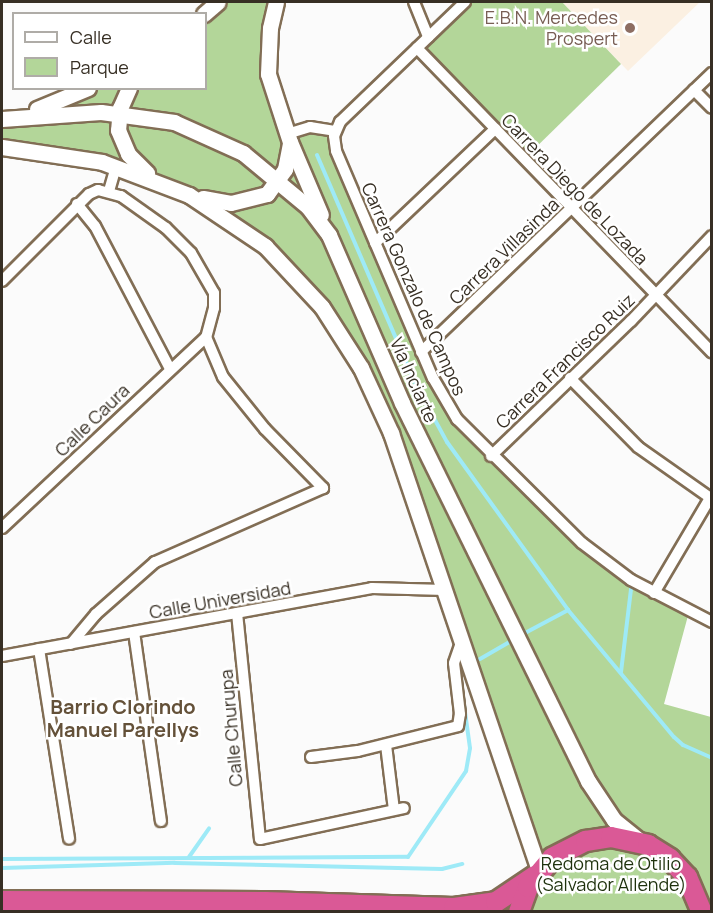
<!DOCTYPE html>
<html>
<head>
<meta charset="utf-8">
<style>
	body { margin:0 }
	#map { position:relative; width:713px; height:913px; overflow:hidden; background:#fbfbfb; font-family:Manrope,sans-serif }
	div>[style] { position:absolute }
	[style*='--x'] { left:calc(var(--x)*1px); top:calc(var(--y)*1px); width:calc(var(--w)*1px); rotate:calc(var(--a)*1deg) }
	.built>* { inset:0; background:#fbf0e2 }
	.green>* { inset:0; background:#b3d699 }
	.stream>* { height:4px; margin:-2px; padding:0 2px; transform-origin:2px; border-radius:2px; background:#9eeaf7 }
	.roads { filter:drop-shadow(2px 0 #826e55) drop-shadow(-2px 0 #826e55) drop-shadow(0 2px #826e55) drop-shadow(0 -2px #826e55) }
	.street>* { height:10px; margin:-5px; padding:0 5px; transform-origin:5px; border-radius:5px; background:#fff }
	.secondary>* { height:15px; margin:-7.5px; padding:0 7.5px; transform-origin:7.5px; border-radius:7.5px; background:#fff }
	.highway>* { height:20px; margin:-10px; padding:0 10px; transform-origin:10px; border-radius:10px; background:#da5996 }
	.dots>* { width:16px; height:16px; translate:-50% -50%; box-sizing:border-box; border:3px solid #fff; border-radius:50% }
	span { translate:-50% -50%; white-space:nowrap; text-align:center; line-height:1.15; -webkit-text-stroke:5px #fff; paint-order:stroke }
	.education-label { font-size:18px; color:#785e54 }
	.right { translate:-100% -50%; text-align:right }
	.street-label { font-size:18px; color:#372f24 }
	.park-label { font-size:18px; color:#1e310d }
	.neighbourhood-label { font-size:20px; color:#645139; font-weight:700 }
	.frame { position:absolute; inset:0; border:3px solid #372f24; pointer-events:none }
	.legend { position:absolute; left:12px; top:12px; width:195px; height:78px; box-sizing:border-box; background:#fff; border:2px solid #afaca7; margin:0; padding:8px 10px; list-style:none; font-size:18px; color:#372f24 }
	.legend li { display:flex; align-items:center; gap:12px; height:30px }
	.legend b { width:30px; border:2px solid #afaca7 }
</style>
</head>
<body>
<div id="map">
	<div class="built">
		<i style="clip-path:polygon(562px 2px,700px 2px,628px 71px)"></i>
	</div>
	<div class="green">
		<i style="clip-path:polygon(218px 2px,276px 2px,268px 45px,287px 133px,300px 129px,334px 136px,441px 395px,582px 543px,689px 612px,664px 704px,711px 717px,711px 911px,519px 911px,535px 876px,381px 409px,298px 278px,157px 180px,2px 147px,2px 119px,88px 89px,206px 88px,206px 14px)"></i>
		<i style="clip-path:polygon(465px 2px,562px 2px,621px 64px,524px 159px,417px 48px)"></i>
	</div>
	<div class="stream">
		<i style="--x:317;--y:155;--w:250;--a:66.7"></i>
		<i style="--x:416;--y:385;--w:65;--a:61.5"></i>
		<i style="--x:447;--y:442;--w:207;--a:54.2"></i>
		<i style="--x:568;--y:610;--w:165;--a:50.2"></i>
		<i style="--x:674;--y:737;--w:12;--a:42"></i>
		<i style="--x:683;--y:745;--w:32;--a:24"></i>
		<i style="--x:525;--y:633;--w:49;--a:-28.1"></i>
		<i style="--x:480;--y:659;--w:34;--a:-30"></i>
		<i style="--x:621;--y:672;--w:84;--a:-83.1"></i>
		<i style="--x:189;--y:857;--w:35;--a:-55"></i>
		<i style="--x:2;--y:859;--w:406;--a:-0.3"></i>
		<i style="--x:408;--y:857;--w:104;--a:-56"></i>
		<i style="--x:466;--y:771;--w:23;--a:-80"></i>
		<i style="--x:470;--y:748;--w:66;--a:-97.9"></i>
		<i style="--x:2;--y:868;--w:173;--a:-1.7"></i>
		<i style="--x:175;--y:863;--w:267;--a:1.3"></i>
		<i style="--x:442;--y:869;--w:21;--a:-14"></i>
	</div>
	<div class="roads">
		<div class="street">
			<i style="--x:414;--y:2;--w:38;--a:68"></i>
			<i style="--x:465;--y:2;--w:173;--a:136.2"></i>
			<i style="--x:340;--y:122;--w:15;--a:113"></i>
			<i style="--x:334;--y:136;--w:15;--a:82"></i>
			<i style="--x:336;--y:151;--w:247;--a:66.9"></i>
			<i style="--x:433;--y:378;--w:48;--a:59.7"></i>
			<i style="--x:457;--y:419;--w:176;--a:44.8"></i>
			<i style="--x:582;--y:543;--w:61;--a:37.1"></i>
			<i style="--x:631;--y:580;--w:91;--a:27.4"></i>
			<i style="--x:417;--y:48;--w:424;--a:45.9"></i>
			<i style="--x:694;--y:90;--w:25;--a:45"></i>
			<i style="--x:287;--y:134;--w:24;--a:-17"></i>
			<i style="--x:310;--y:127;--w:25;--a:9"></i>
			<i style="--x:109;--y:191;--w:26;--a:-74"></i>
			<i style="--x:77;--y:204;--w:28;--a:51"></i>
			<i style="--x:95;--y:226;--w:161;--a:62.3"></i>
			<i style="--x:375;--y:243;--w:166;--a:-43.5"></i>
			<i style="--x:2;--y:281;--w:123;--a:-45"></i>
			<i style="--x:89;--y:194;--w:10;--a:-24"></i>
			<i style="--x:98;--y:190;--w:24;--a:15"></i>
			<i style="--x:121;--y:196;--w:55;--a:35.4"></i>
			<i style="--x:166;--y:228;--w:35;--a:45"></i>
			<i style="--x:191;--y:253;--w:46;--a:60.1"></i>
			<i style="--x:214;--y:293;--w:15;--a:90"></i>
			<i style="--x:214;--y:308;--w:30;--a:105"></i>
			<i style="--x:206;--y:337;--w:43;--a:67"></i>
			<i style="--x:223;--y:377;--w:67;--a:51.1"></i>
			<i style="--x:265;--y:429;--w:83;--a:45.5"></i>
			<i style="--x:323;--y:488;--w:184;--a:156.2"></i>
			<i style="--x:155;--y:562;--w:79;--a:138.6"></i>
			<i style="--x:96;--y:614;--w:39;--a:130"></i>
			<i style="--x:421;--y:352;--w:403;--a:-43.8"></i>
			<i style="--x:570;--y:378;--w:97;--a:45.4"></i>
			<i style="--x:638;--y:447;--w:90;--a:35.1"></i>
			<i style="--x:491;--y:456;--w:194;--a:-44"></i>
			<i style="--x:631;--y:321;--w:117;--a:-46.4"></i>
			<i style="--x:2;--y:528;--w:279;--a:-43.1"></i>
			<i style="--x:654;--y:593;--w:110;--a:-59.5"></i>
			<i style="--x:237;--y:613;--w:227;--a:84.2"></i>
			<i style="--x:260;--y:839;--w:147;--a:-12.1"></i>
			<i style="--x:134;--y:632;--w:191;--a:81.9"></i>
			<i style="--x:39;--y:649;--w:192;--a:81"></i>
			<i style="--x:2;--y:656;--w:376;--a:-10.4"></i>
			<i style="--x:372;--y:588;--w:73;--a:1.6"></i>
			<i style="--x:386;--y:745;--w:65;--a:83"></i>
			<i style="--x:311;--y:757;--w:47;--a:-7.3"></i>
			<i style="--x:358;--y:751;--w:103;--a:-14"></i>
			<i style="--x:458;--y:726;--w:12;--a:-81"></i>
			<i style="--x:460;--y:714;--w:51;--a:-96.7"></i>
			<i style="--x:454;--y:663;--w:24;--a:-71"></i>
		</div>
		<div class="secondary">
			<i style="--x:276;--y:2;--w:27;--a:103"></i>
			<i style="--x:270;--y:28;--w:46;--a:92.5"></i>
			<i style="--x:268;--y:74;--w:71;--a:72.1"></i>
			<i style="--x:290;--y:142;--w:79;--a:67"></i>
			<i style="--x:204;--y:14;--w:18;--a:-41"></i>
			<i style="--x:129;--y:88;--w:22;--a:114"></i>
			<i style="--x:120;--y:108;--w:22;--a:95"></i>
			<i style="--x:118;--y:130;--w:26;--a:67"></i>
			<i style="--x:128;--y:154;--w:27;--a:45"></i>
			<i style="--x:37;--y:109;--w:55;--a:-22.4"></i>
			<i style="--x:2;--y:119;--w:99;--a:-4"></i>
			<i style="--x:101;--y:112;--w:74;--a:7.8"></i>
			<i style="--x:174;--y:122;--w:76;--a:24.2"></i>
			<i style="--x:243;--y:153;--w:85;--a:39.7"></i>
			<i style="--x:308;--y:207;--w:35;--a:53"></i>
			<i style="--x:329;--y:235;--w:183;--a:66.5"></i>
			<i style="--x:402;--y:403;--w:421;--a:63.8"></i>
			<i style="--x:588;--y:781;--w:47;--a:56.3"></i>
			<i style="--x:614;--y:820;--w:32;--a:39"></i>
			<i style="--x:2;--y:147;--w:101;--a:8.5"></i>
			<i style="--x:102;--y:162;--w:93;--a:20.8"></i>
			<i style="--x:189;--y:195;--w:92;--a:33.9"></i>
			<i style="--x:265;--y:246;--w:83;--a:46.9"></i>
			<i style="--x:322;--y:307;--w:72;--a:57.4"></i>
			<i style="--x:361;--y:368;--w:72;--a:65.2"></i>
			<i style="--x:391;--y:433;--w:462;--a:71.3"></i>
			<i style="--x:203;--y:198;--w:28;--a:10"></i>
			<i style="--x:231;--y:203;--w:37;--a:-14"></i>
			<i style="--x:267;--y:194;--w:31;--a:-54"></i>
			<i style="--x:285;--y:169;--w:25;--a:-79"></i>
		</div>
		<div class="highway">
			<i style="--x:2;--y:901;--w:263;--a:0.2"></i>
			<i style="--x:265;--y:902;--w:189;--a:1.8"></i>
			<i style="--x:454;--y:908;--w:42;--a:-8.1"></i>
			<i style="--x:496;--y:902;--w:47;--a:-33.7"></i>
			<i style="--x:519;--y:912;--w:27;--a:-70"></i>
			<i style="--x:528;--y:887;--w:38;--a:-50"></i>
			<i style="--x:552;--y:858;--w:38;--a:-27"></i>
			<i style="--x:586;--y:841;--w:25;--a:-9"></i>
			<i style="--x:611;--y:837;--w:38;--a:12"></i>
			<i style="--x:648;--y:845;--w:26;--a:32"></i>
			<i style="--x:670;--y:859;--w:25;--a:47"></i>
			<i style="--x:687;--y:877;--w:38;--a:67"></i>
		</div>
	</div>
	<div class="dots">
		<i style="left:630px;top:28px;background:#8d6e63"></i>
	</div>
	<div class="education-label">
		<span class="right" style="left:618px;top:28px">E.B.N. Mercedes<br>Prospert</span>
	</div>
	<div class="street-label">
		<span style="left:575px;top:189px;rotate:46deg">Carrera Diego de Lozada</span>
		<span style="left:504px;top:251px;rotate:-44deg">Carrera Villasinda</span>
		<span style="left:414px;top:289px;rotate:66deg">Carrera Gonzalo de Campos</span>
		<span style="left:565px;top:361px;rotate:-44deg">Carrera Francisco Ruiz</span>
		<span style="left:414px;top:380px;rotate:66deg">Vía Inciarte</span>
		<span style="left:92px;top:420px;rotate:-44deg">Calle Caura</span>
		<span style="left:220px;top:600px;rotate:-10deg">Calle Universidad</span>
		<span style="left:231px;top:728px;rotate:-95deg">Calle Churupa</span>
	</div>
	<div class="park-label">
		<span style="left:611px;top:874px">Redoma de Otilio<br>(Salvador Allende)</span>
	</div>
	<div class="neighbourhood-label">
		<span style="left:123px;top:718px">Barrio Clorindo<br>Manuel Parellys</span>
	</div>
	<div class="frame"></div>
	<ul class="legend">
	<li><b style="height:8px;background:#fff"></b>Calle</li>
	<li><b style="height:16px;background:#b3d699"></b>Parque</li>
	</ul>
</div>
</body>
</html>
